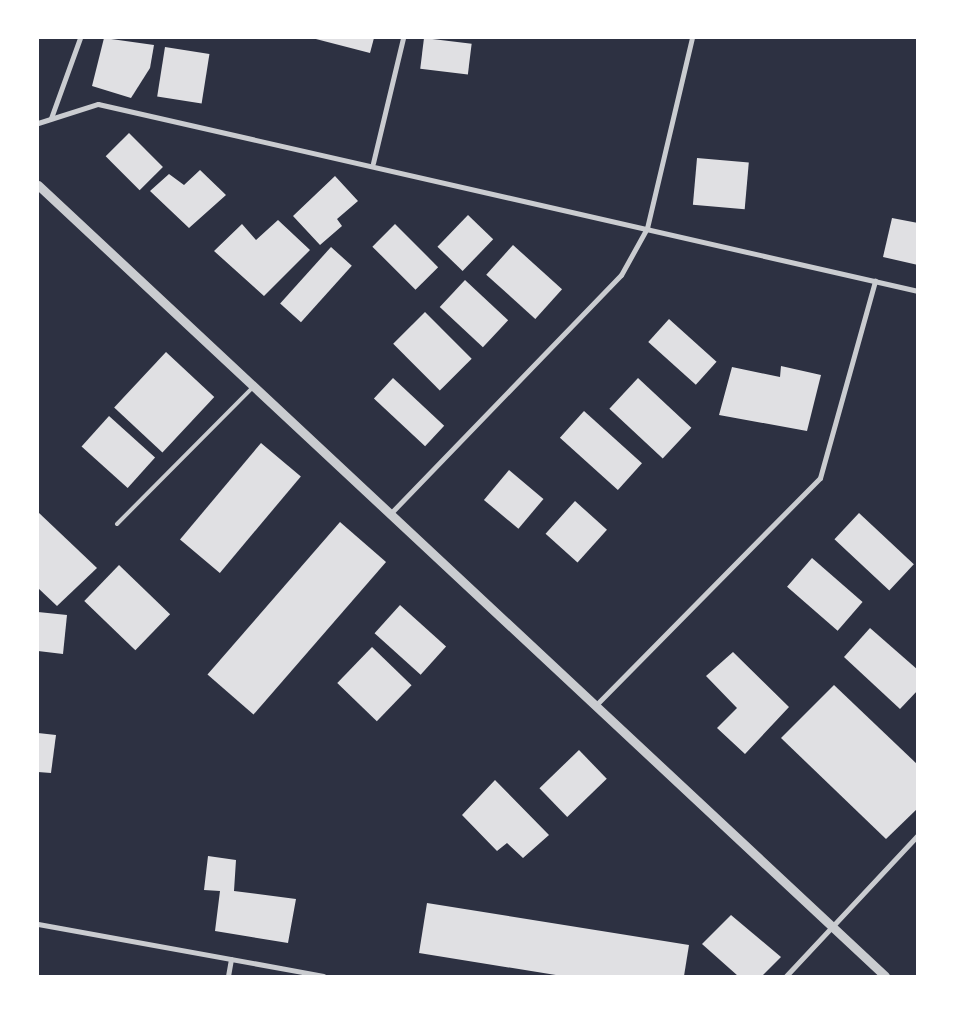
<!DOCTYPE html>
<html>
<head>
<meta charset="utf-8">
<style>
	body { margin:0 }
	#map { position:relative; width:955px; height:1014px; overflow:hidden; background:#2d3142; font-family:"Nunito Sans",sans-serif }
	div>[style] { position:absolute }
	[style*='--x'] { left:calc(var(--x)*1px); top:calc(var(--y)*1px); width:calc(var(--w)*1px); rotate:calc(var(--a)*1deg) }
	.building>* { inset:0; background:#e0e0e3; transform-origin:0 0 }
	.service>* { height:4px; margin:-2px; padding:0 2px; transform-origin:2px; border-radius:2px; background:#caccd0 }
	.minor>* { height:5px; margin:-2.5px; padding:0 2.5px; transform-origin:2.5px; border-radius:2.5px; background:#caccd0 }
	.tertiary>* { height:9px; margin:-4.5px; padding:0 4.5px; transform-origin:4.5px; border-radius:4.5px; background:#caccd0 }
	span { translate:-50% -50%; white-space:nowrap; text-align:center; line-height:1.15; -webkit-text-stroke:4px #fff; paint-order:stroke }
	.frame { position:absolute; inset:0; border:39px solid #fff; pointer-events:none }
</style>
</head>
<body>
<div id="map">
	<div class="building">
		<i style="clip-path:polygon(104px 38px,154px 45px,150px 68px,131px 98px,92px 86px)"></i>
		<i style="clip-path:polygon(312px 38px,374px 38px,370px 53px)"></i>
		<i style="left:424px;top:38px;width:48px;height:31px;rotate:7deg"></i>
		<i style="left:165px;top:47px;width:45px;height:50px;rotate:9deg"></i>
		<i style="left:129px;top:133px;width:48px;height:33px;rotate:45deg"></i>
		<i style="left:697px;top:158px;width:52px;height:47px;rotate:5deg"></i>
		<i style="clip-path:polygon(200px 170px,226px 195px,189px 228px,150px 191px,169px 174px,184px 185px)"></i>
		<i style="clip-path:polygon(335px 176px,358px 201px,337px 219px,342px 226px,320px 245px,293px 216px)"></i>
		<i style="left:468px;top:215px;width:35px;height:44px;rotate:44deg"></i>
		<i style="clip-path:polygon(892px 218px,918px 223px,918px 265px,883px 257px)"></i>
		<i style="clip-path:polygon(278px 220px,310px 250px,264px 296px,214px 251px,242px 224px,256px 240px)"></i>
		<i style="left:395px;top:224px;width:61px;height:32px;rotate:45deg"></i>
		<i style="left:513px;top:245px;width:66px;height:40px;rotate:42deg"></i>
		<i style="left:331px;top:247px;width:28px;height:76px;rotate:42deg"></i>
		<i style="left:465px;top:280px;width:59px;height:37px;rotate:43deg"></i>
		<i style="left:425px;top:312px;width:66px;height:45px;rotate:45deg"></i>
		<i style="left:669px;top:319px;width:64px;height:31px;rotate:42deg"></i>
		<i style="left:166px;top:352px;width:66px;height:76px;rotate:43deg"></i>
		<i style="clip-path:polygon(781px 366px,821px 375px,807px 431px,719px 415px,732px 367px,780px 377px)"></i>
		<i style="left:393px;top:378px;width:70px;height:28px;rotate:43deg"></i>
		<i style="left:638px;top:378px;width:73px;height:42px;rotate:43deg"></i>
		<i style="left:584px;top:411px;width:78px;height:36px;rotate:42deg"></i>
		<i style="left:109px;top:416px;width:62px;height:41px;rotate:42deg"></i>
		<i style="left:261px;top:443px;width:52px;height:126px;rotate:40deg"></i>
		<i style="left:509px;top:470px;width:45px;height:39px;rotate:40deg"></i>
		<i style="left:575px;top:501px;width:43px;height:44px;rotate:42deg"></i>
		<i style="clip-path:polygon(38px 512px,97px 568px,57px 606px,38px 588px)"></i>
		<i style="left:859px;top:513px;width:75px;height:36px;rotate:43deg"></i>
		<i style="left:340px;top:522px;width:61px;height:202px;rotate:41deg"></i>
		<i style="left:812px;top:558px;width:67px;height:38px;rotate:41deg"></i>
		<i style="left:119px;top:565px;width:71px;height:50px;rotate:44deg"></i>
		<i style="left:400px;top:605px;width:62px;height:38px;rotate:42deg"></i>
		<i style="clip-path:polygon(38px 612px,67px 615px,63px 654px,38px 651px)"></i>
		<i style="clip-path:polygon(870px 628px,918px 670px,918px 690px,900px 709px,844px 657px)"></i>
		<i style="left:372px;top:647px;width:55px;height:50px;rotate:44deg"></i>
		<i style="clip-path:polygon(733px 652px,789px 707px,745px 754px,717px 728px,737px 708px,706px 676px)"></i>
		<i style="clip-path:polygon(834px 685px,918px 765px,918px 808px,886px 839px,781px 738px)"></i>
		<i style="clip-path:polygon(38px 733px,56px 735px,51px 773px,38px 772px)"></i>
		<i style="left:579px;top:750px;width:40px;height:55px;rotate:46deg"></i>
		<i style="clip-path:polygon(495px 780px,549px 835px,523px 858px,507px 843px,497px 851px,462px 815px)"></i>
		<i style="clip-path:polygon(208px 856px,236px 860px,234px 891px,296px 899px,288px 943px,215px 931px,220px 891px,204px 890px)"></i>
		<i style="clip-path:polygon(427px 903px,689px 945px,684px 976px,562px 976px,419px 953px)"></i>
		<i style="clip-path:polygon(731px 915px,781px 957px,762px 976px,738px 976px,702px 944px)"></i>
	</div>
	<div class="service">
		<i style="--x:117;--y:524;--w:193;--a:-45.2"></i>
	</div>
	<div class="minor">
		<i style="--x:51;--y:118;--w:85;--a:-70.1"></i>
		<i style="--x:38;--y:123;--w:63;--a:-17.6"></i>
		<i style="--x:98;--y:104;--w:841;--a:12.85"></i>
		<i style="--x:373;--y:163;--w:129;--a:-76.5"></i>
		<i style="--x:390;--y:514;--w:332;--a:-46"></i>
		<i style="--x:621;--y:275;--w:54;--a:-61"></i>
		<i style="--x:647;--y:228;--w:195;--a:-76.7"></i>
		<i style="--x:595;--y:706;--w:320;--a:-45.4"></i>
		<i style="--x:820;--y:478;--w:205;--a:-74.4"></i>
		<i style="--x:38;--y:924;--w:290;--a:10.3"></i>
		<i style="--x:228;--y:976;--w:17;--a:-80"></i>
		<i style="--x:786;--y:976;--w:193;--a:-46.9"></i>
	</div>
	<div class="tertiary">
		<i style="--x:38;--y:185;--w:1159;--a:43.04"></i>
	</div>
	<div class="frame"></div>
</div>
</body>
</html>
